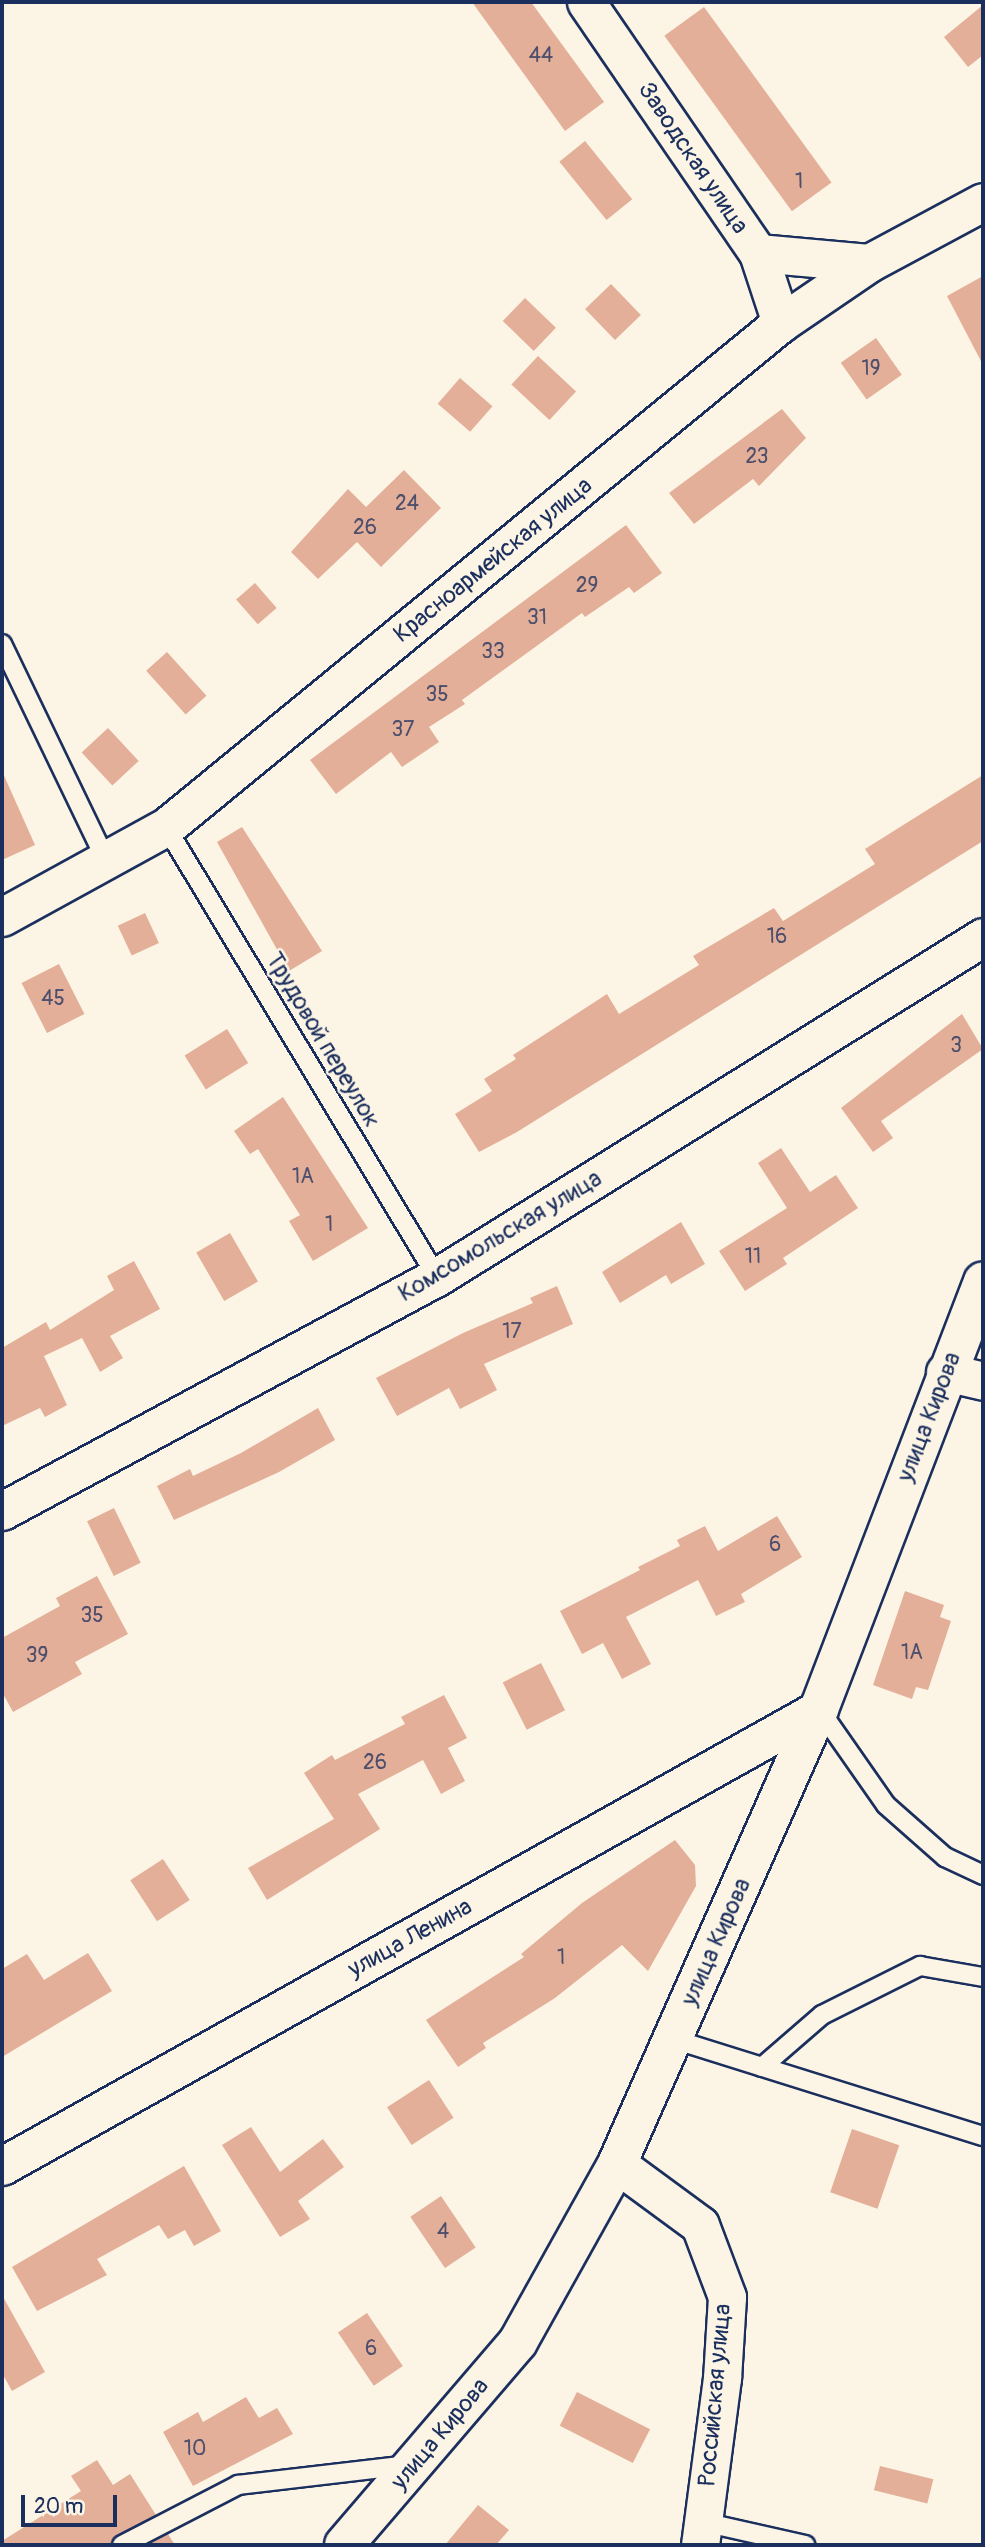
<!DOCTYPE html>
<html>
<head>
<meta charset="utf-8">
<style>
	body { margin:0 }
	#map { position:relative; width:985px; height:2547px; overflow:hidden; background:#fcf5e5; font-family:Pangolin,sans-serif }
	div>[style] { position:absolute }
	[style*='--x'] { left:calc(var(--x)*1px); top:calc(var(--y)*1px); width:calc(var(--w)*1px); rotate:calc(var(--a)*1deg) }
	.building>* { inset:0; background:#e4af98; transform-origin:0 0 }
	.roads { filter:drop-shadow(2px 0 #1b2f5e) drop-shadow(-2px 0 #1b2f5e) drop-shadow(0 2px #1b2f5e) drop-shadow(0 -2px #1b2f5e) }
	.lane>* { height:18px; margin:-9px; padding:0 9px; transform-origin:9px; border-radius:9px; background:#fcf5e5 }
	.street>* { height:37px; margin:-18.5px; padding:0 18.5px; transform-origin:18.5px; border-radius:18.5px; background:#fcf5e5 }
	.secondary>* { height:38px; margin:-19px; padding:0 19px; transform-origin:19px; border-radius:19px; background:#fcf5e5 }
	span { translate:-50% -50%; white-space:nowrap; text-align:center; line-height:1.15; -webkit-text-stroke:5px #fcf5e5; paint-order:stroke }
	.number-label { font-size:21px; color:#4d4f6c }
	.number-label span { -webkit-text-stroke-width:0 }
	.street-label { font-size:24px; color:#1b2f5e }
	.frame { position:absolute; inset:0; border:4px solid #1b2f5e; pointer-events:none }
	.scale { position:absolute; left:21px; top:2495px; width:96px; height:32px; box-sizing:border-box; border:4px solid #1b2f5e; border-top:0; padding-left:9px; font-size:21px; line-height:24px; white-space:nowrap; color:#1b2f5e; -webkit-text-stroke:5px #fcf5e5; paint-order:stroke }
</style>
</head>
<body>
<div id="map">
	<div class="building">
		<i style="clip-path:polygon(472px 2px,531px 2px,604px 102px,565px 131px)"></i>
		<i style="clip-path:polygon(983px 5px,983px 55px,968px 67px,944px 37px)"></i>
		<i style="left:704px;top:7px;width:217px;height:49px;rotate:54deg"></i>
		<i style="left:585px;top:141px;width:75px;height:33px;rotate:51deg"></i>
		<i style="clip-path:polygon(983px 276px,983px 365px,947px 296px)"></i>
		<i style="left:611px;top:284px;width:43px;height:36px;rotate:46deg"></i>
		<i style="left:525px;top:298px;width:43px;height:32px;rotate:44deg"></i>
		<i style="left:876px;top:338px;width:45px;height:43px;rotate:55deg"></i>
		<i style="left:538px;top:356px;width:52px;height:39px;rotate:43deg"></i>
		<i style="left:460px;top:378px;width:43px;height:34px;rotate:41deg"></i>
		<i style="clip-path:polygon(782px 409px,806px 438px,759px 486px,753px 479px,694px 524px,669px 493px)"></i>
		<i style="clip-path:polygon(404px 470px,441px 508px,381px 567px,357px 542px,318px 579px,291px 552px,348px 489px,366px 507px)"></i>
		<i style="clip-path:polygon(626px 525px,662px 573px,634px 593px,629px 587px,585px 617px,582px 613px,462px 700px,465px 704px,429px 727px,439px 742px,402px 767px,391px 752px,336px 794px,310px 760px)"></i>
		<i style="left:255px;top:583px;width:33px;height:25px;rotate:49deg"></i>
		<i style="left:167px;top:652px;width:59px;height:28px;rotate:48deg"></i>
		<i style="left:108px;top:728px;width:45px;height:36px;rotate:47deg"></i>
		<i style="clip-path:polygon(2px 771px,35px 845px,2px 860px)"></i>
		<i style="clip-path:polygon(983px 775px,983px 841px,517px 1132px,479px 1152px,455px 1114px,492px 1091px,484px 1079px,516px 1059px,513px 1055px,607px 994px,619px 1014px,699px 965px,693px 956px,774px 908px,783px 921px,875px 864px,865px 849px)"></i>
		<i style="clip-path:polygon(242px 827px,322px 951px,289px 971px,217px 842px)"></i>
		<i style="left:145px;top:913px;width:33px;height:30px;rotate:65deg"></i>
		<i style="left:59px;top:964px;width:56px;height:42px;rotate:63deg"></i>
		<i style="clip-path:polygon(962px 1014px,983px 1049px,881px 1121px,893px 1138px,873px 1152px,841px 1108px)"></i>
		<i style="left:227px;top:1029px;width:40px;height:50px;rotate:58deg"></i>
		<i style="clip-path:polygon(283px 1097px,368px 1228px,313px 1261px,289px 1221px,300px 1215px,258px 1149px,250px 1154px,234px 1131px)"></i>
		<i style="clip-path:polygon(781px 1148px,810px 1192px,836px 1175px,858px 1208px,783px 1258px,787px 1264px,745px 1291px,719px 1251px,787px 1208px,758px 1163px)"></i>
		<i style="clip-path:polygon(681px 1222px,705px 1264px,671px 1284px,666px 1275px,620px 1303px,602px 1272px)"></i>
		<i style="left:230px;top:1233px;width:56px;height:39px;rotate:60deg"></i>
		<i style="clip-path:polygon(134px 1261px,160px 1309px,110px 1336px,123px 1358px,100px 1372px,82px 1338px,44px 1356px,67px 1405px,45px 1417px,40px 1408px,2px 1426px,2px 1348px,46px 1322px,50px 1330px,114px 1290px,107px 1276px)"></i>
		<i style="clip-path:polygon(557px 1286px,573px 1324px,484px 1364px,497px 1390px,460px 1409px,449px 1388px,397px 1416px,376px 1378px,463px 1333px,533px 1303px,530px 1298px)"></i>
		<i style="clip-path:polygon(318px 1408px,335px 1440px,279px 1472px,174px 1520px,157px 1486px,190px 1469px,193px 1476px,241px 1453px)"></i>
		<i style="left:114px;top:1508px;width:61px;height:30px;rotate:64deg"></i>
		<i style="clip-path:polygon(777px 1516px,802px 1557px,741px 1594px,745px 1602px,716px 1616px,698px 1580px,626px 1617px,651px 1664px,622px 1679px,603px 1643px,582px 1654px,560px 1611px,640px 1570px,638px 1567px,680px 1546px,677px 1540px,705px 1526px,718px 1551px)"></i>
		<i style="clip-path:polygon(97px 1576px,128px 1634px,75px 1662px,82px 1674px,13px 1712px,2px 1692px,2px 1638px,60px 1606px,56px 1598px)"></i>
		<i style="clip-path:polygon(905px 1591px,944px 1605px,940px 1617px,951px 1621px,928px 1690px,916px 1687px,912px 1699px,873px 1685px)"></i>
		<i style="left:541px;top:1663px;width:53px;height:43px;rotate:63deg"></i>
		<i style="clip-path:polygon(444px 1695px,467px 1738px,448px 1748px,465px 1781px,441px 1794px,423px 1760px,358px 1794px,380px 1829px,267px 1900px,248px 1868px,334px 1819px,304px 1773px,332px 1755px,335px 1760px,405px 1724px,401px 1717px)"></i>
		<i style="clip-path:polygon(675px 1840px,695px 1865px,696px 1886px,648px 1971px,622px 1945px,555px 1998px,483px 2043px,486px 2048px,458px 2067px,426px 2020px,524px 1957px,521px 1954px,582px 1903px)"></i>
		<i style="left:163px;top:1859px;width:49px;height:39px;rotate:57deg"></i>
		<i style="clip-path:polygon(88px 1953px,112px 1991px,2px 2057px,2px 1969px,27px 1954px,44px 1980px)"></i>
		<i style="left:429px;top:2080px;width:45px;height:50px;rotate:57deg"></i>
		<i style="clip-path:polygon(251px 2127px,280px 2172px,323px 2139px,344px 2167px,298px 2201px,310px 2219px,280px 2237px,222px 2145px)"></i>
		<i style="left:852px;top:2129px;width:50px;height:67px;rotate:19deg"></i>
		<i style="clip-path:polygon(184px 2166px,221px 2231px,194px 2246px,185px 2230px,168px 2239px,159px 2225px,97px 2259px,107px 2275px,37px 2311px,12px 2267px)"></i>
		<i style="left:441px;top:2196px;width:62px;height:37px;rotate:56deg"></i>
		<i style="clip-path:polygon(2px 2295px,45px 2372px,12px 2391px,2px 2373px)"></i>
		<i style="left:367px;top:2313px;width:64px;height:35px;rotate:56deg"></i>
		<i style="left:577px;top:2392px;width:82px;height:38px;rotate:27deg"></i>
		<i style="clip-path:polygon(246px 2397px,259px 2418px,277px 2408px,293px 2434px,193px 2486px,163px 2432px,198px 2412px,203px 2422px)"></i>
		<i style="clip-path:polygon(97px 2460px,113px 2485px,130px 2474px,156px 2515px,117px 2535px,111px 2545px,2px 2545px,2px 2541px,81px 2491px,71px 2476px)"></i>
		<i style="left:880px;top:2466px;width:55px;height:25px;rotate:14deg"></i>
		<i style="clip-path:polygon(478px 2505px,509px 2530px,496px 2545px,445px 2545px)"></i>
		<i style="clip-path:polygon(168px 2534px,175px 2545px,146px 2545px)"></i>
	</div>
	<div class="roads">
		<div class="lane">
			<i style="--x:2;--y:644;--w:240;--a:64.3"></i>
			<i style="--x:166;--y:827;--w:525;--a:58.94"></i>
			<i style="--x:819;--y:1709;--w:117;--a:55.1"></i>
			<i style="--x:886;--y:1805;--w:79;--a:41.4"></i>
			<i style="--x:945;--y:1857;--w:42;--a:25.3"></i>
			<i style="--x:673;--y:2039;--w:325;--a:17.4"></i>
			<i style="--x:762;--y:2067;--w:79;--a:-40.9"></i>
			<i style="--x:822;--y:2015;--w:110;--a:-26.6"></i>
			<i style="--x:920;--y:1966;--w:64;--a:9.9"></i>
			<i style="--x:703;--y:2522;--w:105;--a:12.7"></i>
			<i style="--x:122;--y:2545;--w:131;--a:-27.3"></i>
			<i style="--x:238;--y:2485;--w:172;--a:-6.7"></i>
		</div>
		<div class="street">
			<i style="--x:586;--y:2;--w:304;--a:55.6"></i>
			<i style="--x:758;--y:253;--w:74;--a:71.8"></i>
			<i style="--x:758;--y:253;--w:111;--a:5.1"></i>
			<i style="--x:2;--y:917;--w:187;--a:-28.8"></i>
			<i style="--x:166;--y:827;--w:795;--a:-39.34"></i>
			<i style="--x:781;--y:323;--w:107;--a:-34.3"></i>
			<i style="--x:869;--y:263;--w:129;--a:-28.2"></i>
			<i style="--x:945;--y:1372;--w:39;--a:13"></i>
			<i style="--x:2;--y:1511;--w:494;--a:-28.3"></i>
			<i style="--x:437;--y:1277;--w:643;--a:-31.91"></i>
			<i style="--x:617;--y:2164;--w:103;--a:36.3"></i>
			<i style="--x:700;--y:2225;--w:77;--a:69.4"></i>
			<i style="--x:727;--y:2297;--w:81;--a:93.5"></i>
			<i style="--x:722;--y:2378;--w:168;--a:97.5"></i>
			<i style="--x:2;--y:2166;--w:936;--a:-29.22"></i>
		</div>
		<div class="secondary">
			<i style="--x:344;--y:2545;--w:267;--a:-49.4"></i>
			<i style="--x:518;--y:2342;--w:204;--a:-60.9"></i>
			<i style="--x:617;--y:2164;--w:498;--a:-66.1"></i>
			<i style="--x:819;--y:1709;--w:458;--a:-69"></i>
		</div>
	</div>
	<div class="number-label">
		<span style="left:541px;top:56px">44</span>
		<span style="left:799px;top:182px">1</span>
		<span style="left:871px;top:369px">19</span>
		<span style="left:757px;top:457px">23</span>
		<span style="left:407px;top:504px">24</span>
		<span style="left:365px;top:528px">26</span>
		<span style="left:587px;top:586px">29</span>
		<span style="left:537px;top:618px">31</span>
		<span style="left:493px;top:652px">33</span>
		<span style="left:437px;top:695px">35</span>
		<span style="left:403px;top:730px">37</span>
		<span style="left:777px;top:937px">16</span>
		<span style="left:53px;top:999px">45</span>
		<span style="left:956px;top:1046px">3</span>
		<span style="left:303px;top:1177px">1A</span>
		<span style="left:329px;top:1225px">1</span>
		<span style="left:753px;top:1257px">11</span>
		<span style="left:512px;top:1332px">17</span>
		<span style="left:775px;top:1545px">6</span>
		<span style="left:92px;top:1616px">35</span>
		<span style="left:912px;top:1653px">1A</span>
		<span style="left:37px;top:1656px">39</span>
		<span style="left:375px;top:1763px">26</span>
		<span style="left:561px;top:1958px">1</span>
		<span style="left:443px;top:2232px">4</span>
		<span style="left:371px;top:2349px">6</span>
		<span style="left:195px;top:2449px">10</span>
	</div>
	<div class="street-label">
		<span style="left:693px;top:158px;rotate:56deg">Заводская улица</span>
		<span style="left:493px;top:560px;rotate:-39deg">Красноармейская улица</span>
		<span style="left:323px;top:1040px;rotate:59deg">Трудовой переулок</span>
		<span style="left:500px;top:1236px;rotate:-31deg">Комсомольская улица</span>
		<span style="left:929px;top:1417px;rotate:-69deg">улица Кирова</span>
		<span style="left:410px;top:1938px;rotate:-29deg">улица Ленина</span>
		<span style="left:716px;top:1942px;rotate:-66deg">улица Кирова</span>
		<span style="left:715px;top:2395px;rotate:-85deg">Российская улица</span>
		<span style="left:440px;top:2434px;rotate:-50deg">улица Кирова</span>
	</div>
	<div class="frame"></div>
	<div class="scale">20 m</div>
</div>
</body>
</html>
